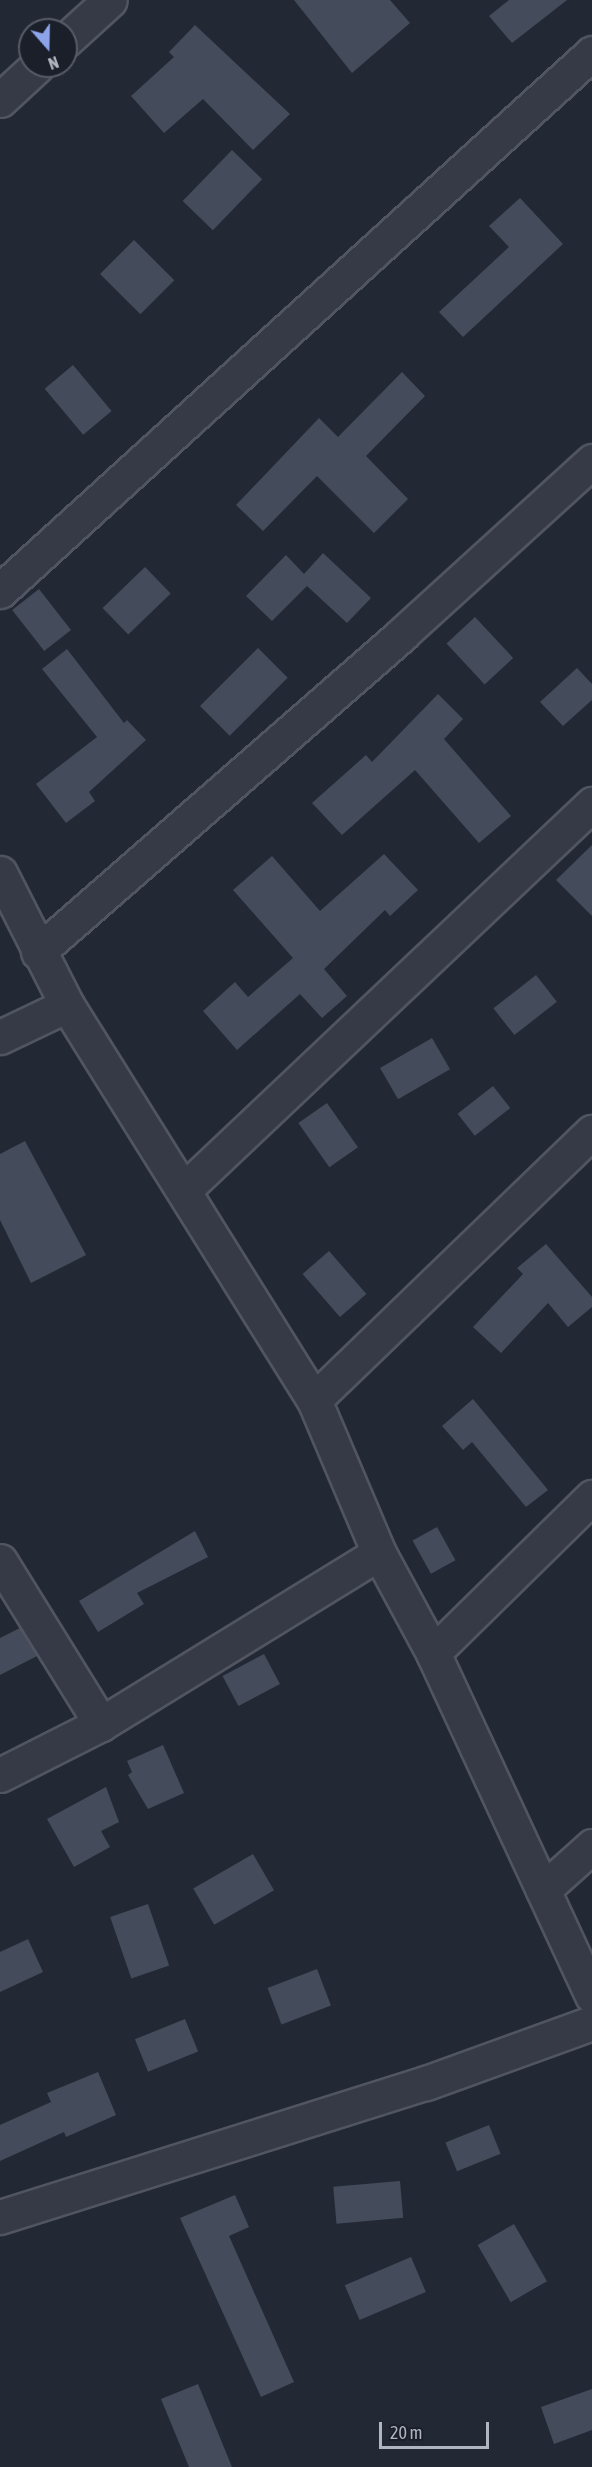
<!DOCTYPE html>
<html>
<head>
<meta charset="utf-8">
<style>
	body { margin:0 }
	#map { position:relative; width:592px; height:2467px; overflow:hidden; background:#232835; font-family:"Asap Condensed",sans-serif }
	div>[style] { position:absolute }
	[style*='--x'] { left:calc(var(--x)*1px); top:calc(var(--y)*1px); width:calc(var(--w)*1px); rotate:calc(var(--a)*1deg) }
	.building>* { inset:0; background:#444b5a; transform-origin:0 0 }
	.roads { filter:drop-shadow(2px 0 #515561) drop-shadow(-2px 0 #515561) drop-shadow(0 2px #515561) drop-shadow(0 -2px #515561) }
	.street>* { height:33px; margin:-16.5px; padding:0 16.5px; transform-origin:16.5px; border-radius:16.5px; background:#363a46 }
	span { translate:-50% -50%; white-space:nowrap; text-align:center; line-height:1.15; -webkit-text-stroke:4.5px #1b1f2a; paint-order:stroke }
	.north { position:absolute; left:18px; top:18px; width:60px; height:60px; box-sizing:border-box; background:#1b1f2a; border:2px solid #575b67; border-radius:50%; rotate:160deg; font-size:16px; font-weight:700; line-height:24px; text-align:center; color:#b1b5c2 }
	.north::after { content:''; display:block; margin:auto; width:21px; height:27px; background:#8da4eb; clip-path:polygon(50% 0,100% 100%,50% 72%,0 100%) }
	.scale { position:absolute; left:379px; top:2422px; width:110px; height:27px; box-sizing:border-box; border:3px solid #b1b5c2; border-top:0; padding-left:8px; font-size:18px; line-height:21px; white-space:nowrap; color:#b1b5c2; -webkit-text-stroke:4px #1b1f2a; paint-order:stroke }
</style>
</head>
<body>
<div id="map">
	<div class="building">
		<i style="clip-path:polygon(294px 0,390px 0,410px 23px,352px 73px)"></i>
		<i style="clip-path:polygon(509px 0,567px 0,512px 43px,489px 16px)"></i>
		<i style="clip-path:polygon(195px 25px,290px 114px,253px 150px,203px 99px,164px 133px,131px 96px,174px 57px,169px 52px)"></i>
		<i style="left:232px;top:150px;width:42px;height:71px;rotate:44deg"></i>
		<i style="clip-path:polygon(520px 198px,563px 244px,463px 337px,439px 312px,509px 247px,489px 226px)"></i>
		<i style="left:134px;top:240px;width:57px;height:48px;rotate:45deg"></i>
		<i style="left:73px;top:365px;width:60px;height:37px;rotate:50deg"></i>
		<i style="clip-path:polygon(402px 372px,425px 396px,366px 456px,408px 499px,374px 533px,317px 476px,263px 531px,236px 505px,319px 418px,338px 437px)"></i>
		<i style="clip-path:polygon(323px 553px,371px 598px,347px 623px,307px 586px,272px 621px,246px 596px,286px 555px,304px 574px)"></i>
		<i style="left:145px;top:567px;width:37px;height:59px;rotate:46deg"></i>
		<i style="left:39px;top:589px;width:52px;height:34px;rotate:52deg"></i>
		<i style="left:475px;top:617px;width:56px;height:39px;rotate:47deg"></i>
		<i style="left:258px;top:648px;width:42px;height:82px;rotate:45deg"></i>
		<i style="clip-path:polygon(67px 649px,124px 723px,127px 720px,146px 740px,89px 792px,95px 801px,66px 823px,36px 784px,97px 737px,42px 669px)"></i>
		<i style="clip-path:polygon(577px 668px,592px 684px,592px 700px,563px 726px,540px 702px)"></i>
		<i style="clip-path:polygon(438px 694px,463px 719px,444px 739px,511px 816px,479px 843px,415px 770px,342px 835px,312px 803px,366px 755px,372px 762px)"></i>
		<i style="clip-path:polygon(592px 845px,592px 916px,556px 880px)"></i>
		<i style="clip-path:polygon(384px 854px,418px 890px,390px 916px,385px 910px,324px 969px,347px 996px,322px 1018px,300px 994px,237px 1050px,203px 1011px,235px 982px,248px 997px,293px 958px,233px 890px,272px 856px,320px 911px)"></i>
		<i style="left:536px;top:975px;width:34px;height:54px;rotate:52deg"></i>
		<i style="left:432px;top:1038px;width:36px;height:60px;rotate:60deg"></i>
		<i style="left:493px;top:1086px;width:28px;height:45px;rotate:52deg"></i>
		<i style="left:327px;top:1103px;width:54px;height:35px;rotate:55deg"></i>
		<i style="clip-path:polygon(25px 1141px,86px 1255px,31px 1283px,0 1220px,0 1154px)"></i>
		<i style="clip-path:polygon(546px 1244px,592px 1297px,592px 1307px,568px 1327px,548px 1303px,501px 1353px,473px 1327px,523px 1274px,517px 1268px)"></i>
		<i style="left:329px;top:1251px;width:57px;height:35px;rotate:49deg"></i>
		<i style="clip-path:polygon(473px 1399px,548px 1490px,526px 1507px,472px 1442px,463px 1450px,442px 1426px)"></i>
		<i style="left:437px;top:1527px;width:38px;height:28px;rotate:61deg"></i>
		<i style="clip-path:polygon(195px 1531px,208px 1557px,137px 1593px,144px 1604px,98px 1632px,79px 1601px)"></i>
		<i style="clip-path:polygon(20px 1628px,37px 1656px,0 1675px,0 1638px)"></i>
		<i style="left:264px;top:1654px;width:34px;height:47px;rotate:62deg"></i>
		<i style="clip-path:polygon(163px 1745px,184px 1793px,148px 1809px,128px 1775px,132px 1772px,127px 1761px)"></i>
		<i style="clip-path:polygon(106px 1787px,119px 1822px,101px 1831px,110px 1847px,74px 1867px,47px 1819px)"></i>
		<i style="left:253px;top:1854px;width:42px;height:69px;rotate:60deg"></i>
		<i style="left:148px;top:1904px;width:65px;height:40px;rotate:71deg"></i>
		<i style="clip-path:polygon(28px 1939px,43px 1972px,0 1992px,0 1952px)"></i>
		<i style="left:317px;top:1969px;width:39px;height:53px;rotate:69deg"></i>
		<i style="left:185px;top:2019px;width:35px;height:54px;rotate:68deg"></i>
		<i style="clip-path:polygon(98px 2072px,116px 2115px,66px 2137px,64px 2132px,0 2161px,0 2125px,51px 2102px,47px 2093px)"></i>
		<i style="left:489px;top:2125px;width:31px;height:47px;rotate:68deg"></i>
		<i style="left:400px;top:2181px;width:37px;height:67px;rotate:85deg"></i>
		<i style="clip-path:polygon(235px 2195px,249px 2227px,229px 2236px,294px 2382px,261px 2397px,180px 2218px)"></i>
		<i style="left:514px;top:2224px;width:66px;height:42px;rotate:60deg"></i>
		<i style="left:411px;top:2257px;width:38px;height:72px;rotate:67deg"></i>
		<i style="clip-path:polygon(198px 2384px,232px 2467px,189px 2467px,161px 2399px)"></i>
		<i style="clip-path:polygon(592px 2389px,592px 2430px,554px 2444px,541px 2407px)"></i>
	</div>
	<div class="roads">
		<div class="street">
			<i style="--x:66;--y:40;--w:59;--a:-42.3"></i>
			<i style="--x:0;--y:100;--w:50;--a:-42.6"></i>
			<i style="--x:0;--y:591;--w:800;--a:-42.26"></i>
			<i style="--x:0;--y:873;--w:148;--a:63.1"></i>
			<i style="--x:67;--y:1005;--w:466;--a:58"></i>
			<i style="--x:314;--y:1400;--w:166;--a:67"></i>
			<i style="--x:379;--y:1553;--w:114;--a:61.6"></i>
			<i style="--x:433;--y:1653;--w:378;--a:65.1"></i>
			<i style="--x:38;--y:952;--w:483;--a:-41.1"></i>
			<i style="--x:402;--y:634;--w:257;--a:-42.3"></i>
			<i style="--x:0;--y:1037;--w:74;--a:-25.5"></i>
			<i style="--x:184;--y:1190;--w:562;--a:-43.41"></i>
			<i style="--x:314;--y:1400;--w:386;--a:-44"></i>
			<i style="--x:0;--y:1561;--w:192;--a:58.2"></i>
			<i style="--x:433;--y:1653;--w:223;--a:-44.5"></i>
			<i style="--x:0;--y:1775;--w:113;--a:-26.8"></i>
			<i style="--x:101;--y:1724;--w:326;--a:-31.6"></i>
			<i style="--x:543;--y:1890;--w:66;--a:-41.9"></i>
			<i style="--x:0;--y:2217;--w:447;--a:-17.5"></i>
			<i style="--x:426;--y:2083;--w:177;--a:-19.9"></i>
		</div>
	</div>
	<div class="north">N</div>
	<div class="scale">20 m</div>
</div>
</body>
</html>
